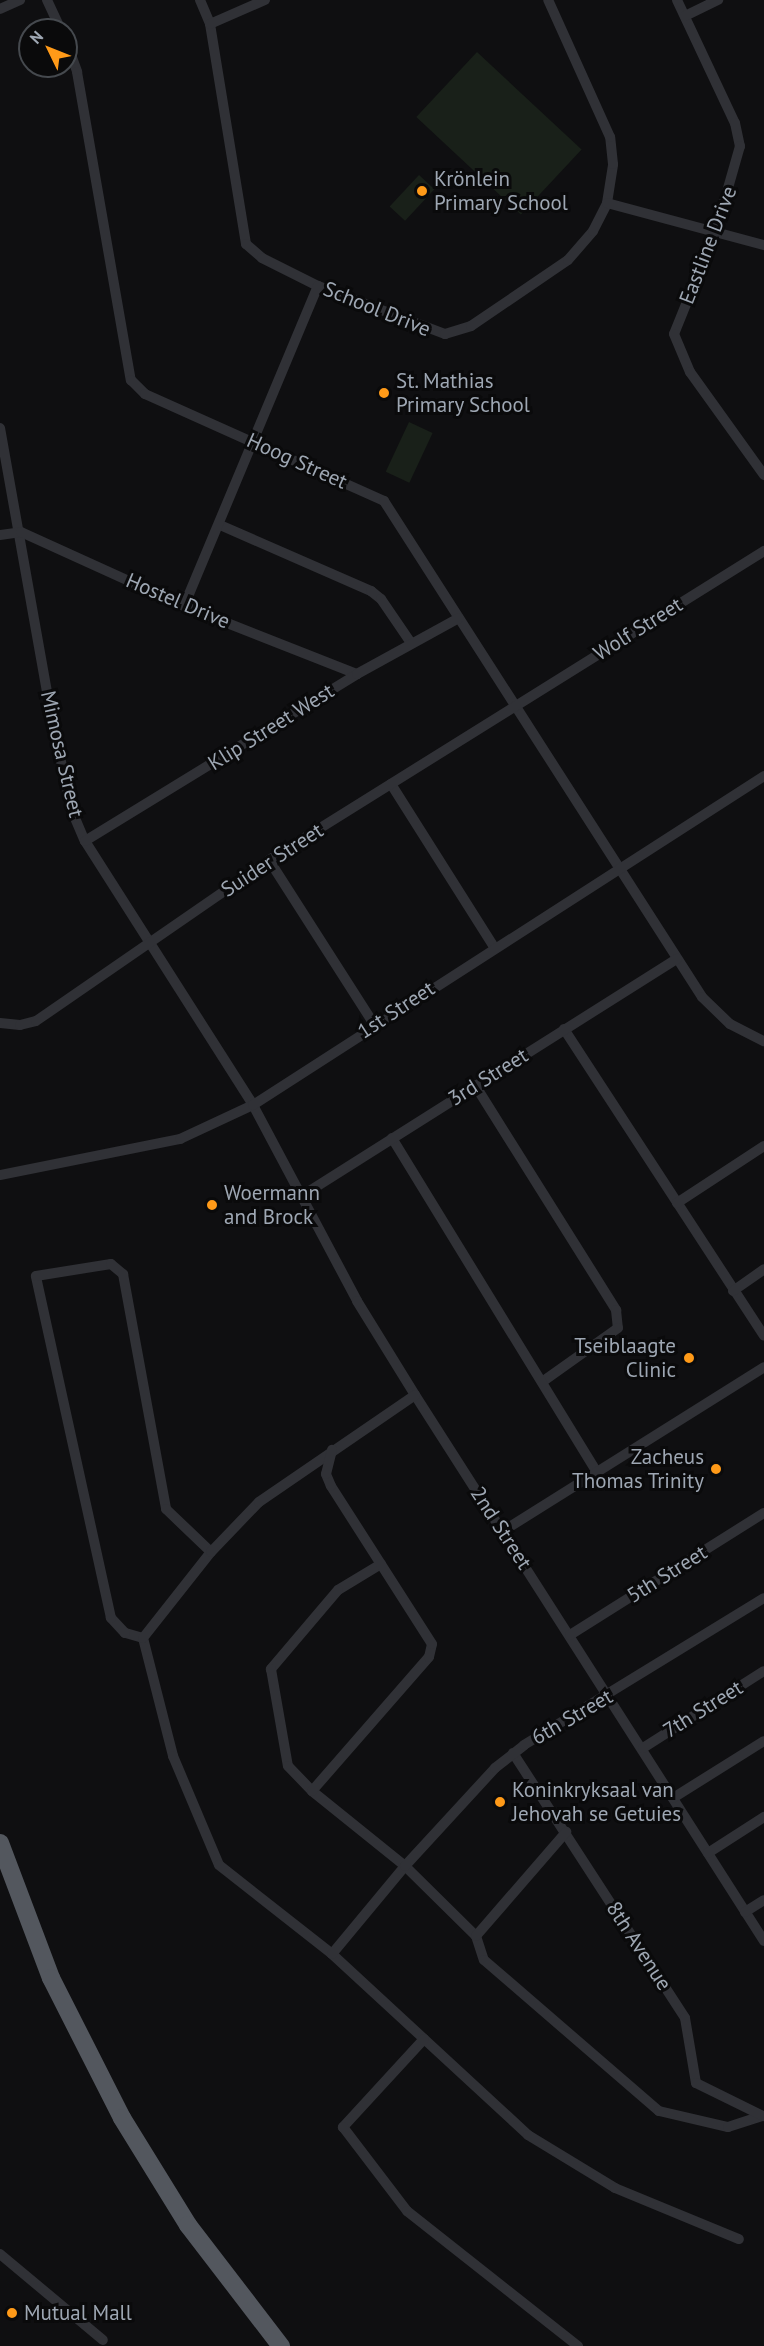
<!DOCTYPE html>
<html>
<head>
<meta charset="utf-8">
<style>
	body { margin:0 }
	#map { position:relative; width:764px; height:2346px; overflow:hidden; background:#0f0f11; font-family:"PT Sans",sans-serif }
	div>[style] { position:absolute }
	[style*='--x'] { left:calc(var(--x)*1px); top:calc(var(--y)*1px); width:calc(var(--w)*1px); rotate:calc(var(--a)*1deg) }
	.green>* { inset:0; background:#192019; transform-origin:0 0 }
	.minor>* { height:10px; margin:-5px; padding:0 5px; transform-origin:5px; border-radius:5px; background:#303136 }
	.trunk>* { height:18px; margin:-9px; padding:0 9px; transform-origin:9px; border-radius:9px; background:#53575e }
	.dots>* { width:16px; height:16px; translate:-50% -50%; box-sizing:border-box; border:3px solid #0a0a0b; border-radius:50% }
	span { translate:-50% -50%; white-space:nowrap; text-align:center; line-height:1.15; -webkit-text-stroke:6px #0a0a0b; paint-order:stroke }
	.poi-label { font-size:21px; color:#9ea7b3 }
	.left { translate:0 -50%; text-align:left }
	.right { translate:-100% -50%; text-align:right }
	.street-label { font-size:21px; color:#9ea7b3 }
	.north { position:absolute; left:18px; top:18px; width:60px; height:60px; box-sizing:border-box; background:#0a0a0b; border:2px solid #45494e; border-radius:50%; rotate:313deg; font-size:16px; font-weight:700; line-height:24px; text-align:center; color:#9ea7b3 }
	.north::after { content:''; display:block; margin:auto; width:21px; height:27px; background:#ff9a18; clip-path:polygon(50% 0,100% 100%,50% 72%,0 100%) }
</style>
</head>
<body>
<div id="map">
	<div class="green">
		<i style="left:477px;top:52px;width:143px;height:89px;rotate:43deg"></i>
		<i style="left:419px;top:175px;width:21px;height:43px;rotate:43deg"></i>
		<i style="left:409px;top:422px;width:26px;height:55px;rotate:25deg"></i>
	</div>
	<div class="minor">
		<i style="--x:47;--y:0;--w:33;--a:65"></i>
		<i style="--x:200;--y:0;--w:26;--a:67"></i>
		<i style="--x:210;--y:24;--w:223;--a:80.7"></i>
		<i style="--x:246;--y:244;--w:21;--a:41"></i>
		<i style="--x:262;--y:258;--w:63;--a:26.6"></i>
		<i style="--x:318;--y:286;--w:136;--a:20.7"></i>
		<i style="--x:445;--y:334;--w:27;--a:-17"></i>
		<i style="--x:471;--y:326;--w:117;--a:-34.2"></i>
		<i style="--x:568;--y:260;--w:38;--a:-49"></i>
		<i style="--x:593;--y:231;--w:31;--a:-63"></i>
		<i style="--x:607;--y:203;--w:39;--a:-81"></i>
		<i style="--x:613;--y:164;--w:27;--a:-96"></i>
		<i style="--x:610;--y:137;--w:150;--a:-114.3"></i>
		<i style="--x:677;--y:0;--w:136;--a:64.8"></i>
		<i style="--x:735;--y:123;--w:24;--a:78"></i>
		<i style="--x:740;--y:146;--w:87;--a:105.9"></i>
		<i style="--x:716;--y:230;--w:112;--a:112"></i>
		<i style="--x:674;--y:334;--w:41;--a:67.2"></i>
		<i style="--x:690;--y:372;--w:127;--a:54.3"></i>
		<i style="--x:0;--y:9;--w:22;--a:-24"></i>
		<i style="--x:685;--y:16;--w:37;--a:-26"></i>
		<i style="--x:210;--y:24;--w:60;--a:-23.6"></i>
		<i style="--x:66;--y:41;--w:33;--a:70"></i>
		<i style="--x:77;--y:72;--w:313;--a:80.1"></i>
		<i style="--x:131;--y:380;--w:20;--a:45"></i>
		<i style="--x:145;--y:394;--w:262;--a:24.1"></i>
		<i style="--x:384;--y:501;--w:589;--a:57.33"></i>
		<i style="--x:702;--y:997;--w:39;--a:44"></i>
		<i style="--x:730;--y:1024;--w:38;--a:27"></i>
		<i style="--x:607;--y:203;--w:163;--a:15"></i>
		<i style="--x:0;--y:428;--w:298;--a:79.9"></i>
		<i style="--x:52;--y:721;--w:92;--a:77.5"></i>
		<i style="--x:72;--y:811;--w:33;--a:67"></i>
		<i style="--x:85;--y:841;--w:313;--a:57.5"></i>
		<i style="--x:253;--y:1105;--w:222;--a:62"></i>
		<i style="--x:357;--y:1301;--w:110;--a:58.3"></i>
		<i style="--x:415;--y:1395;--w:648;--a:57.41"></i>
		<i style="--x:220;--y:525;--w:165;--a:23.6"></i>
		<i style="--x:371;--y:591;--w:13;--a:39"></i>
		<i style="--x:381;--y:599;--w:53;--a:55.7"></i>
		<i style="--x:0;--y:535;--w:21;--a:-8"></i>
		<i style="--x:21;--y:532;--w:179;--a:24.4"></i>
		<i style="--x:184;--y:606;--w:186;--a:21.5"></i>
		<i style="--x:184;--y:606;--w:347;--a:-67.3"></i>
		<i style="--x:391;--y:784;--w:193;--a:57.7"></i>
		<i style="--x:85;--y:841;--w:319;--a:-31.5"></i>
		<i style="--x:357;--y:674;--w:116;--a:-28.8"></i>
		<i style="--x:269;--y:860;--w:195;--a:57.4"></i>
		<i style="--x:0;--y:1023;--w:20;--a:6"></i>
		<i style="--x:20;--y:1025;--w:16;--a:-14"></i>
		<i style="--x:36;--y:1021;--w:283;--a:-34.6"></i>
		<i style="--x:269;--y:860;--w:584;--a:-31.97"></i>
		<i style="--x:564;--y:1029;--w:366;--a:56.9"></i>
		<i style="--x:475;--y:1085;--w:266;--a:57.9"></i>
		<i style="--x:616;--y:1310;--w:18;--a:84"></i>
		<i style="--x:618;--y:1328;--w:93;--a:144.6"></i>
		<i style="--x:392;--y:1138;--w:392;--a:58.5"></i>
		<i style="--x:0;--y:1175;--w:184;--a:-11.3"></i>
		<i style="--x:180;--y:1139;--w:81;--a:-25"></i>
		<i style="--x:253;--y:1105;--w:608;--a:-32.77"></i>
		<i style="--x:300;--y:1197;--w:446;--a:-32.3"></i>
		<i style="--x:677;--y:1203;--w:104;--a:-33.2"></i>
		<i style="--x:733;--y:1291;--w:38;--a:-35"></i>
		<i style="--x:503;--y:1531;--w:308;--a:-32.1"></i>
		<i style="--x:381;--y:1564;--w:50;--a:148.8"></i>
		<i style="--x:338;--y:1590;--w:104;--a:130.3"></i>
		<i style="--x:271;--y:1669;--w:98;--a:80.1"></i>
		<i style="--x:288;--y:1766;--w:35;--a:46"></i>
		<i style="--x:312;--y:1791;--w:119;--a:38.9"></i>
		<i style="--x:405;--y:1866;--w:100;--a:44.6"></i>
		<i style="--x:476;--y:1936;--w:25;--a:72"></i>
		<i style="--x:484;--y:1960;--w:231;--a:40.8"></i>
		<i style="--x:659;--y:2111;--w:71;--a:13.1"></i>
		<i style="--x:728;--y:2127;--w:36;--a:-18"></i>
		<i style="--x:570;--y:1635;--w:229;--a:-32.2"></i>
		<i style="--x:143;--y:1638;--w:122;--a:75.7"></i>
		<i style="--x:173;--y:1756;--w:118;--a:67.1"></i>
		<i style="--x:219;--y:1865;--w:144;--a:38.2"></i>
		<i style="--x:332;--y:1954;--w:267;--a:42.7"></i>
		<i style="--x:528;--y:2135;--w:102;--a:31.3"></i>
		<i style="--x:615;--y:2188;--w:134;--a:22.4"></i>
		<i style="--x:143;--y:1638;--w:19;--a:-164"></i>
		<i style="--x:125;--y:1633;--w:21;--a:-133"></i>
		<i style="--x:111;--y:1618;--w:350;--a:-102.4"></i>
		<i style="--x:36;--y:1276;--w:76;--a:-9.1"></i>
		<i style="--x:111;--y:1264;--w:16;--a:40"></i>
		<i style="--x:123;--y:1274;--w:239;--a:79.6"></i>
		<i style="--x:166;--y:1509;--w:62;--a:43.7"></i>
		<i style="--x:143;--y:1638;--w:110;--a:-51.7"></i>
		<i style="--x:211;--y:1552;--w:69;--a:-46.2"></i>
		<i style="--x:259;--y:1502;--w:189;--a:-34.4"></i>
		<i style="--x:643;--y:1748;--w:143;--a:-32.5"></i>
		<i style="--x:513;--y:1753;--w:316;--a:57"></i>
		<i style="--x:685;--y:2018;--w:66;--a:80.4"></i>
		<i style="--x:696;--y:2083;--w:75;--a:26.2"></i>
		<i style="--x:312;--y:1791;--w:178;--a:-48.9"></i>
		<i style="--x:429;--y:1657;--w:13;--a:-77"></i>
		<i style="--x:432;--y:1644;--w:188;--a:-122.6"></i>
		<i style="--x:331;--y:1486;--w:13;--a:-113"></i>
		<i style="--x:326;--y:1474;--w:25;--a:-76"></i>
		<i style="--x:673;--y:1798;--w:107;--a:-32.1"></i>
		<i style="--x:708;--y:1853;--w:67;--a:-32.7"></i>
		<i style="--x:745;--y:1912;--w:22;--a:-32"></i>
		<i style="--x:476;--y:1936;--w:138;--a:-49.1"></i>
		<i style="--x:332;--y:1954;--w:114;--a:-50.3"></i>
		<i style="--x:405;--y:1866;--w:133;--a:-47.4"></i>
		<i style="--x:495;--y:1768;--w:37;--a:-38"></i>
		<i style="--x:524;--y:1745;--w:281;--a:-31.5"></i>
		<i style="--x:424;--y:2039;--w:120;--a:132.6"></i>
		<i style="--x:343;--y:2127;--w:106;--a:52.7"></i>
		<i style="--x:407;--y:2211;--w:218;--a:38.3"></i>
		<i style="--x:0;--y:2254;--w:134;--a:39.9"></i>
	</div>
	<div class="trunk">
		<i style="--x:0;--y:1843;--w:144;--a:69.3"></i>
		<i style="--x:51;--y:1978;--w:157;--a:63.1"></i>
		<i style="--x:122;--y:2118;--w:126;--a:58.3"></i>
		<i style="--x:188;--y:2225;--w:153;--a:52.5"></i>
	</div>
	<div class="dots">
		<i style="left:422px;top:191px;background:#ff9a18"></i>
		<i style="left:384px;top:393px;background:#ff9a18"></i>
		<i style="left:212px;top:1205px;background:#ff9a18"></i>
		<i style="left:689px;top:1358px;background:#ff9a18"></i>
		<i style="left:716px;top:1469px;background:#ff9a18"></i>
		<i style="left:500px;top:1802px;background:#ff9a18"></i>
		<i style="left:12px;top:2313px;background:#ff9a18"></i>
	</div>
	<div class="poi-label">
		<span class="left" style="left:434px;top:191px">Krönlein<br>Primary School</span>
		<span class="left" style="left:396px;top:393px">St. Mathias<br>Primary School</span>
		<span class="left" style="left:224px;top:1205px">Woermann<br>and Brock</span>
		<span class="right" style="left:676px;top:1358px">Tseiblaagte<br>Clinic</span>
		<span class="right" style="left:704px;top:1469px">Zacheus<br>Thomas Trinity</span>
		<span class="left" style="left:512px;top:1802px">Koninkryksaal van<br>Jehovah se Getuies</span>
		<span class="left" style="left:24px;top:2313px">Mutual Mall</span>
	</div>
	<div class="street-label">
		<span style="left:708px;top:245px;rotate:-69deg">Eastline Drive</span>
		<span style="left:377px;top:309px;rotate:22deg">School Drive</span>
		<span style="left:297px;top:461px;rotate:24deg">Hoog Street</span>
		<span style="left:178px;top:601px;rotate:23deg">Hostel Drive</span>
		<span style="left:638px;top:629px;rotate:-32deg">Wolf Street</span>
		<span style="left:271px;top:727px;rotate:-32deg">Klip Street West</span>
		<span style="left:62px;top:754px;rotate:77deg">Mimosa Street</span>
		<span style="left:272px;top:860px;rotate:-33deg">Suider Street</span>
		<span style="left:396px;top:1010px;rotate:-33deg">1st Street</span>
		<span style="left:488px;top:1077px;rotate:-32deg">3rd Street</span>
		<span style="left:501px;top:1528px;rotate:57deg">2nd Street</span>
		<span style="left:667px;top:1574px;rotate:-32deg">5th Street</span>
		<span style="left:703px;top:1709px;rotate:-32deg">7th Street</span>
		<span style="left:572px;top:1717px;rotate:-30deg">6th Street</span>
		<span style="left:639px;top:1946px;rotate:57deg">8th Avenue</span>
	</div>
	<div class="north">N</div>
</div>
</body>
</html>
